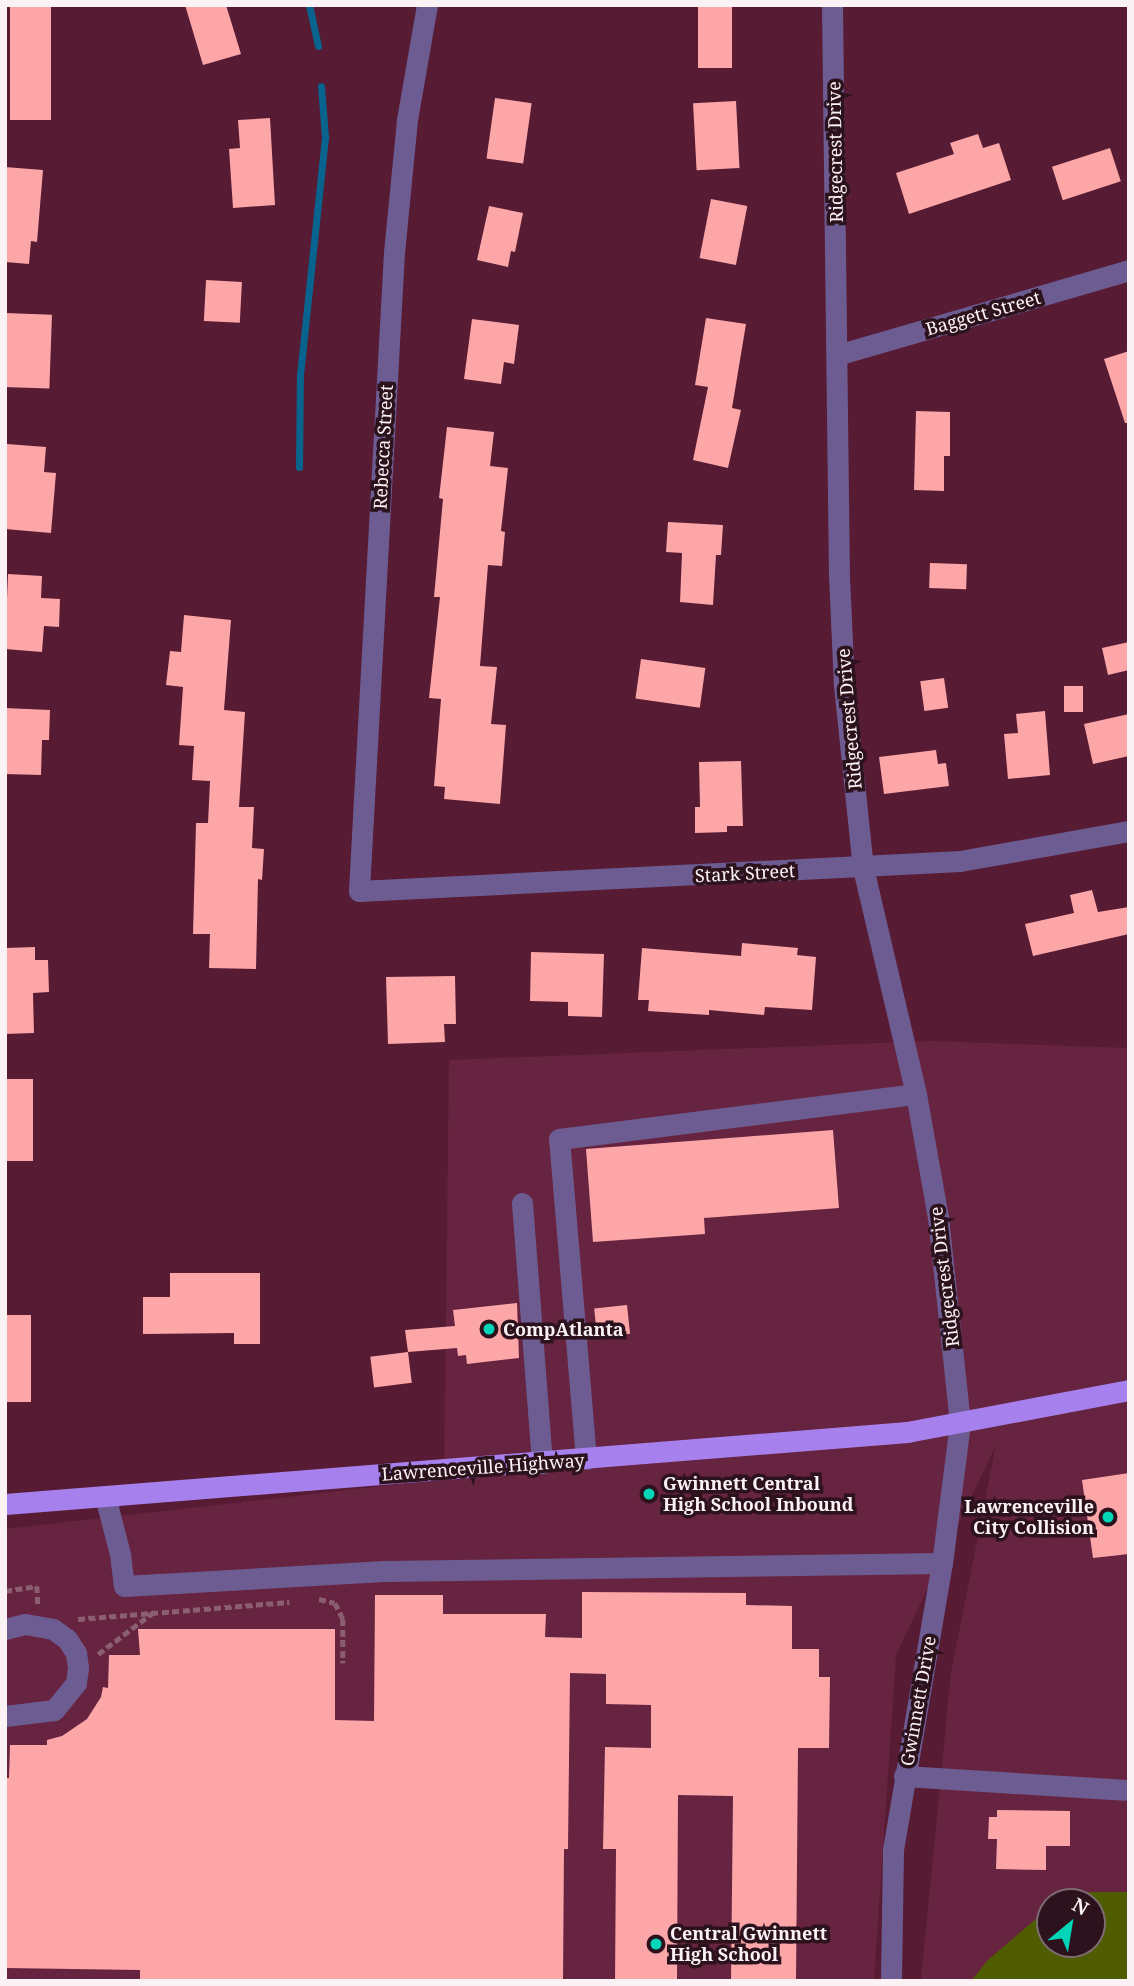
<!DOCTYPE html>
<html>
<head>
<meta charset="utf-8">
<style>
	body { margin:0 }
	#map { position:relative; width:1134px; height:1986px; overflow:hidden; background:#571b34; font-family:"Noto Serif",serif }
	div>[style] { position:absolute }
	[style*='--x'] { left:calc(var(--x)*1px); top:calc(var(--y)*1px); width:calc(var(--w)*1px); rotate:calc(var(--a)*1deg) }
	.built>* { inset:0; background:#672440 }
	.green>* { inset:0; background:#505c00 }
	.stream>* { height:7px; margin:-3.5px; padding:0 3.5px; transform-origin:3.5px; border-radius:3.5px; background:#08638e }
	.building>* { inset:0; background:#fca6a8; transform-origin:0 0 }
	.path>* { height:4.5px; margin-top:-2.25px; transform-origin:0; background:repeating-linear-gradient(90deg,#8b5f71 0 7px,transparent 0 10.5px) }
	.minor>* { height:21px; margin:-10.5px; padding:0 10.5px; transform-origin:10.5px; border-radius:10.5px; background:#6d5c92 }
	.major>* { height:21px; margin:-10.5px; padding:0 10.5px; transform-origin:10.5px; border-radius:10.5px; background:#a681ee }
	.dots>* { width:19px; height:19px; translate:-50% -50%; box-sizing:border-box; border:4px solid #2c121c; border-radius:50% }
	span { translate:-50% -50%; white-space:nowrap; text-align:center; line-height:1.15; -webkit-text-stroke:7px #2c121c; paint-order:stroke }
	.street-label { font-size:18px; color:#faf2f5 }
	.poi-label { font-size:18px; color:#faf2f5; font-weight:700 }
	.left { translate:0 -50%; text-align:left }
	.right { translate:-100% -50%; text-align:right }
	.frame { position:absolute; inset:0; border:7px solid #faf2f5; pointer-events:none }
	.north { position:absolute; left:1036px; top:1888px; width:70px; height:70px; box-sizing:border-box; background:#2c121c; border:2px solid #7e6c73; border-radius:50%; rotate:30deg; font-size:19px; font-weight:700; line-height:28px; text-align:center; color:#faf2f5 }
	.north::after { content:''; display:block; margin:auto; width:24px; height:32px; background:#00d5b7; clip-path:polygon(50% 0,100% 100%,50% 72%,0 100%) }
</style>
</head>
<body>
<div id="map">
	<div class="built">
		<i style="clip-path:polygon(evenodd,930px 1041px,1129px 1048px,1129px 1981px,921px 1981px,951px 1672px,996px 1445px,896px 1655px,874px 1981px,5px 1981px,5px 1529px,444px 1479px,449px 1060px,930px 1041px,1050px 1902px,1092px 1902px,1092px 1944px,1050px 1944px,1050px 1902px)"></i>
	</div>
	<div class="green">
		<i style="clip-path:polygon(1068px 1892px,1129px 1892px,1129px 1981px,971px 1981px,988px 1960px,1050px 1907px,1050px 1944px,1092px 1944px,1092px 1902px,1056px 1902px)"></i>
	</div>
	<div class="stream">
		<i style="--x:309;--y:5;--w:42;--a:77.6"></i>
		<i style="--x:299;--y:467;--w:92;--a:-89.4"></i>
		<i style="--x:300;--y:375;--w:239;--a:-84"></i>
		<i style="--x:325;--y:137;--w:51;--a:-94.5"></i>
	</div>
	<div class="building">
		<i style="left:10px;top:5px;width:41px;height:115px"></i>
		<i style="clip-path:polygon(185px 5px,226px 5px,241px 54px,203px 65px)"></i>
		<i style="left:698px;top:5px;width:34px;height:63px"></i>
		<i style="left:495px;top:98px;width:37px;height:61px;rotate:8deg"></i>
		<i style="left:736px;top:101px;width:67px;height:43px;rotate:87deg"></i>
		<i style="clip-path:polygon(270px 118px,275px 205px,233px 208px,229px 149px,240px 148px,238px 120px)"></i>
		<i style="clip-path:polygon(978px 134px,983px 148px,999px 143px,1011px 180px,909px 214px,896px 173px,954px 154px,950px 143px)"></i>
		<i style="left:1110px;top:148px;width:35px;height:61px;rotate:72deg"></i>
		<i style="clip-path:polygon(5px 167px,43px 170px,37px 242px,31px 241px,29px 264px,5px 262px)"></i>
		<i style="left:711px;top:199px;width:37px;height:60px;rotate:11deg"></i>
		<i style="clip-path:polygon(489px 206px,523px 213px,515px 252px,511px 251px,508px 267px,477px 260px)"></i>
		<i style="left:206px;top:280px;width:36px;height:41px;rotate:3deg"></i>
		<i style="left:5px;top:313px;width:47px;height:74px;rotate:2deg"></i>
		<i style="clip-path:polygon(706px 318px,746px 324px,732px 408px,741px 410px,728px 468px,693px 460px,708px 387px,695px 385px)"></i>
		<i style="clip-path:polygon(472px 319px,519px 325px,514px 364px,504px 362px,501px 384px,464px 379px)"></i>
		<i style="clip-path:polygon(1129px 351px,1129px 423px,1125px 423px,1104px 359px)"></i>
		<i style="clip-path:polygon(916px 411px,950px 412px,950px 456px,944px 456px,944px 491px,914px 490px)"></i>
		<i style="clip-path:polygon(447px 427px,494px 432px,490px 466px,508px 468px,501px 531px,505px 532px,502px 566px,488px 565px,480px 666px,497px 667px,491px 724px,506px 725px,500px 804px,444px 799px,445px 787px,434px 786px,441px 699px,429px 698px,440px 597px,434px 597px,443px 499px,439px 498px)"></i>
		<i style="clip-path:polygon(7px 444px,46px 447px,44px 472px,56px 473px,51px 533px,5px 529px)"></i>
		<i style="clip-path:polygon(668px 522px,723px 525px,721px 555px,716px 555px,713px 605px,680px 602px,682px 553px,666px 552px)"></i>
		<i style="left:930px;top:563px;width:37px;height:25px;rotate:2deg"></i>
		<i style="clip-path:polygon(8px 574px,42px 576px,41px 598px,60px 599px,59px 627px,44px 626px,42px 652px,5px 649px)"></i>
		<i style="clip-path:polygon(184px 615px,231px 620px,224px 710px,245px 712px,239px 807px,254px 807px,252px 848px,264px 849px,262px 880px,258px 879px,256px 969px,209px 968px,210px 934px,193px 934px,196px 823px,208px 823px,210px 781px,192px 780px,194px 746px,179px 745px,183px 687px,166px 685px,170px 651px,181px 652px)"></i>
		<i style="clip-path:polygon(1129px 642px,1129px 670px,1108px 675px,1102px 648px)"></i>
		<i style="left:641px;top:659px;width:65px;height:40px;rotate:8deg"></i>
		<i style="left:944px;top:678px;width:30px;height:24px;rotate:82deg"></i>
		<i style="left:1064px;top:686px;width:19px;height:26px"></i>
		<i style="clip-path:polygon(5px 708px,50px 710px,49px 740px,42px 740px,41px 775px,5px 774px)"></i>
		<i style="clip-path:polygon(1045px 711px,1050px 775px,1008px 779px,1004px 734px,1018px 733px,1016px 714px)"></i>
		<i style="clip-path:polygon(1129px 714px,1129px 756px,1093px 764px,1084px 724px)"></i>
		<i style="clip-path:polygon(936px 750px,938px 764px,946px 763px,949px 786px,884px 794px,879px 757px)"></i>
		<i style="clip-path:polygon(741px 761px,743px 826px,727px 826px,727px 832px,695px 833px,695px 807px,700px 807px,699px 762px)"></i>
		<i style="clip-path:polygon(1092px 890px,1098px 912px,1129px 907px,1129px 934px,1033px 956px,1025px 924px,1074px 913px,1070px 895px)"></i>
		<i style="clip-path:polygon(742px 943px,798px 948px,797px 955px,816px 957px,812px 1010px,765px 1007px,764px 1015px,709px 1010px,709px 1015px,648px 1011px,649px 1000px,638px 1000px,642px 948px,741px 956px)"></i>
		<i style="clip-path:polygon(35px 947px,35px 960px,48px 960px,49px 992px,33px 993px,34px 1033px,5px 1034px,5px 948px)"></i>
		<i style="clip-path:polygon(531px 952px,604px 954px,602px 1017px,568px 1016px,568px 1002px,530px 1001px)"></i>
		<i style="clip-path:polygon(455px 976px,456px 1024px,444px 1024px,445px 1042px,388px 1044px,386px 977px)"></i>
		<i style="left:5px;top:1079px;width:28px;height:82px"></i>
		<i style="clip-path:polygon(833px 1130px,839px 1208px,704px 1218px,705px 1234px,593px 1242px,586px 1149px)"></i>
		<i style="clip-path:polygon(170px 1273px,260px 1273px,260px 1344px,234px 1344px,234px 1333px,143px 1334px,143px 1297px,170px 1297px)"></i>
		<i style="clip-path:polygon(517px 1303px,519px 1358px,467px 1364px,466px 1355px,458px 1356px,457px 1348px,408px 1352px,405px 1330px,455px 1326px,453px 1310px)"></i>
		<i style="left:627px;top:1305px;width:29px;height:33px;rotate:84deg"></i>
		<i style="left:5px;top:1315px;width:26px;height:87px"></i>
		<i style="left:408px;top:1352px;width:31px;height:38px;rotate:83deg"></i>
		<i style="clip-path:polygon(1129px 1473px,1129px 1554px,1093px 1558px,1082px 1480px)"></i>
		<i style="clip-path:polygon(582px 1592px,746px 1593px,746px 1605px,792px 1606px,792px 1649px,819px 1649px,819px 1677px,830px 1677px,829px 1748px,798px 1748px,796px 1981px,731px 1981px,733px 1796px,678px 1795px,677px 1981px,615px 1981px,616px 1849px,603px 1849px,605px 1747px,651px 1748px,651px 1705px,606px 1704px,606px 1674px,570px 1673px,568px 1849px,564px 1849px,563px 1981px,140px 1981px,140px 1970px,5px 1968px,5px 1778px,9px 1778px,10px 1745px,47px 1745px,47px 1740px,62px 1736px,87px 1719px,101px 1697px,103px 1687px,108px 1688px,109px 1655px,140px 1655px,138px 1629px,335px 1629px,335px 1720px,374px 1721px,375px 1595px,443px 1595px,443px 1614px,546px 1614px,545px 1637px,582px 1638px)"></i>
		<i style="clip-path:polygon(997px 1810px,1070px 1811px,1070px 1846px,1046px 1846px,1046px 1870px,996px 1869px,997px 1839px,988px 1839px,989px 1817px,997px 1817px)"></i>
	</div>
	<div class="path">
		<i style="--x:5;--y:1591;--w:32;--a:-9"></i>
		<i style="--x:37;--y:1586;--w:19;--a:87"></i>
		<i style="--x:319;--y:1599;--w:16;--a:14"></i>
		<i style="--x:335;--y:1603;--w:18;--a:63"></i>
		<i style="--x:343;--y:1619;--w:44;--a:90"></i>
		<i style="--x:78;--y:1619;--w:212;--a:-4.6"></i>
		<i style="--x:98;--y:1654;--w:71;--a:-37"></i>
	</div>
	<div class="minor">
		<i style="--x:427;--y:5;--w:117;--a:99.9"></i>
		<i style="--x:407;--y:120;--w:133;--a:95.6"></i>
		<i style="--x:394;--y:252;--w:640;--a:93.14"></i>
		<i style="--x:359;--y:891;--w:602;--a:-2.86"></i>
		<i style="--x:960;--y:861;--w:172;--a:-10.1"></i>
		<i style="--x:832;--y:5;--w:571;--a:89.3"></i>
		<i style="--x:839;--y:576;--w:109;--a:87.4"></i>
		<i style="--x:844;--y:685;--w:184;--a:84.1"></i>
		<i style="--x:863;--y:868;--w:232;--a:76.8"></i>
		<i style="--x:916;--y:1094;--w:125;--a:79.9"></i>
		<i style="--x:938;--y:1217;--w:207;--a:83.9"></i>
		<i style="--x:960;--y:1423;--w:141;--a:97.3"></i>
		<i style="--x:942;--y:1563;--w:292;--a:99.7"></i>
		<i style="--x:893;--y:1851;--w:130;--a:90.9"></i>
		<i style="--x:837;--y:355;--w:304;--a:-16.2"></i>
		<i style="--x:522;--y:1203;--w:261;--a:85.6"></i>
		<i style="--x:586;--y:1459;--w:321;--a:-94.8"></i>
		<i style="--x:559;--y:1139;--w:360;--a:-7.2"></i>
		<i style="--x:105;--y:1496;--w:60;--a:75.5"></i>
		<i style="--x:120;--y:1554;--w:32;--a:83"></i>
		<i style="--x:124;--y:1586;--w:264;--a:-3.3"></i>
		<i style="--x:388;--y:1571;--w:554;--a:-0.83"></i>
		<i style="--x:5;--y:1629;--w:21;--a:-14"></i>
		<i style="--x:25;--y:1624;--w:28;--a:10"></i>
		<i style="--x:53;--y:1629;--w:17;--a:36"></i>
		<i style="--x:67;--y:1639;--w:17;--a:57"></i>
		<i style="--x:76;--y:1653;--w:15;--a:82"></i>
		<i style="--x:78;--y:1668;--w:15;--a:98"></i>
		<i style="--x:76;--y:1683;--w:35;--a:129"></i>
		<i style="--x:54;--y:1710;--w:49;--a:173"></i>
		<i style="--x:904;--y:1776;--w:220;--a:3.6"></i>
	</div>
	<div class="major">
		<i style="--x:5;--y:1504;--w:905;--a:-4.56"></i>
		<i style="--x:907;--y:1432;--w:226;--a:-10.7"></i>
	</div>
	<div class="dots">
		<i style="left:489px;top:1329px;background:#00d5b7"></i>
		<i style="left:649px;top:1494px;background:#00d5b7"></i>
		<i style="left:1108px;top:1517px;background:#00d5b7"></i>
		<i style="left:656px;top:1944px;background:#00d5b7"></i>
	</div>
	<div class="street-label">
		<span style="left:835px;top:152px;rotate:-91deg">Ridgecrest Drive</span>
		<span style="left:983px;top:313px;rotate:-16deg">Baggett Street</span>
		<span style="left:383px;top:447px;rotate:-87deg">Rebecca Street</span>
		<span style="left:849px;top:719px;rotate:-95deg">Ridgecrest Drive</span>
		<span style="left:745px;top:873px;rotate:-3deg">Stark Street</span>
		<span style="left:944px;top:1277px;rotate:-97deg">Ridgecrest Drive</span>
		<span style="left:483px;top:1467px;rotate:-4deg">Lawrenceville Highway</span>
		<span style="left:918px;top:1701px;rotate:-80deg">Gwinnett Drive</span>
	</div>
	<div class="poi-label">
		<span class="left" style="left:503px;top:1329px">CompAtlanta</span>
		<span class="left" style="left:663px;top:1494px">Gwinnett Central<br>High School Inbound</span>
		<span class="right" style="left:1094px;top:1517px">Lawrenceville<br>City Collision</span>
		<span class="left" style="left:670px;top:1944px">Central Gwinnett<br>High School</span>
	</div>
	<div class="frame"></div>
	<div class="north">N</div>
</div>
</body>
</html>
